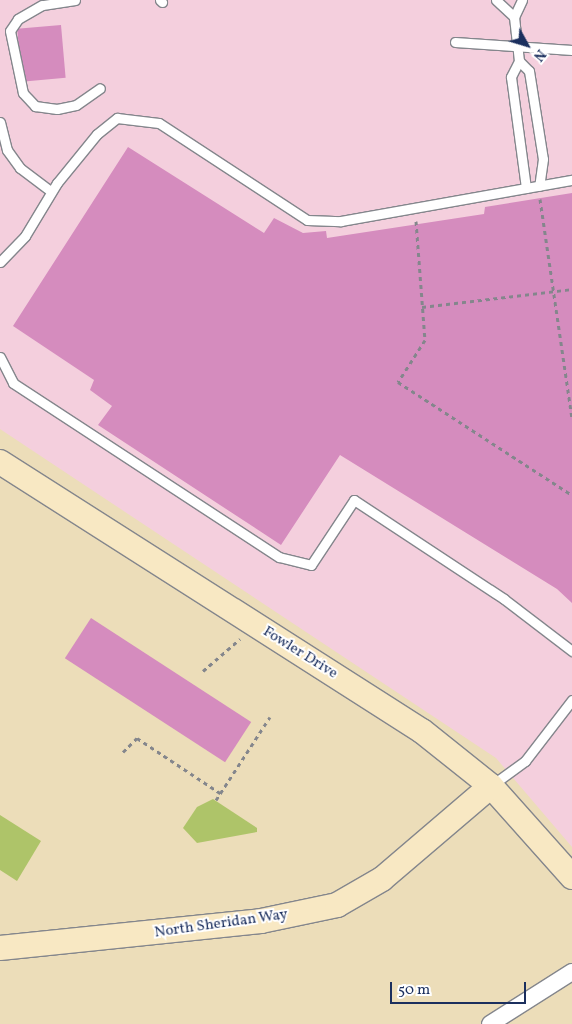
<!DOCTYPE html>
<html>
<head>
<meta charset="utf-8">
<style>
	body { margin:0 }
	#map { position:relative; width:572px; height:1024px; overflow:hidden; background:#ecddb9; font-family:Vollkorn,serif }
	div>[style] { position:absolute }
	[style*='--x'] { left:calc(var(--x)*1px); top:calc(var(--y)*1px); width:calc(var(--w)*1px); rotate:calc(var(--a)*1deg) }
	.built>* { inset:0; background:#f4cfdd }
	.green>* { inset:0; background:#aec469 }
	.building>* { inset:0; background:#d58cbe; transform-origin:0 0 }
	.path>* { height:3px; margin-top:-1.5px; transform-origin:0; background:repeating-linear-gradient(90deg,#84868c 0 4px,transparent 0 8px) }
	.roads { filter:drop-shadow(1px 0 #84868c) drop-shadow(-1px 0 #84868c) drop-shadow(0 1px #84868c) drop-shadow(0 -1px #84868c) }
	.lane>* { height:9px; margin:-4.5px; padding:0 4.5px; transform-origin:4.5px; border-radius:4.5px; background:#fff }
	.street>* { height:16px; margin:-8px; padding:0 8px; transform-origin:8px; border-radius:8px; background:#fff }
	.secondary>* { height:24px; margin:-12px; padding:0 12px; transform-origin:12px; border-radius:12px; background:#f8e8c3 }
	span { translate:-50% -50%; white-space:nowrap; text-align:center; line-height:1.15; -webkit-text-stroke:4px #fff; paint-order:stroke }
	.street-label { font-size:15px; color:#1b2f5e }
	.north { position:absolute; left:502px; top:20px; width:50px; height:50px; -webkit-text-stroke:4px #fff; paint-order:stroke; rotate:129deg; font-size:14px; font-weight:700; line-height:20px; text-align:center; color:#1b2f5e }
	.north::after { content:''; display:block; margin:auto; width:18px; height:22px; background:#1b2f5e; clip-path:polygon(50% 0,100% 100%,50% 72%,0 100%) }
	.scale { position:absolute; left:390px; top:982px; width:136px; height:22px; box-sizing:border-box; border:2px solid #1b2f5e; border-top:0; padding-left:6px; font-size:15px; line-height:18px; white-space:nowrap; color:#1b2f5e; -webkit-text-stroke:4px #fff; paint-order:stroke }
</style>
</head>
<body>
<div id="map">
	<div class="built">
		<i style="clip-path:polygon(0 0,572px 0,572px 847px,496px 758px,0 429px)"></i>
	</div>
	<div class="green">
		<i style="clip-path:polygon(213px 799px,257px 828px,257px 832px,197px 843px,183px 828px,197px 807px)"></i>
		<i style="clip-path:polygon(0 815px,41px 841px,17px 881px,0 870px)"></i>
	</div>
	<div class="building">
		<i style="left:61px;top:25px;width:53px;height:44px;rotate:85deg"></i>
		<i style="clip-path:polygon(128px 147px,264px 233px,274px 218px,303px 233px,326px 231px,327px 238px,484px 214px,485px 207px,572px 193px,572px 603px,557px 589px,340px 455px,281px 545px,98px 425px,112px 406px,90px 390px,94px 380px,13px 326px)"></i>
		<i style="left:91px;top:618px;width:191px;height:48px;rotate:33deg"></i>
	</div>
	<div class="path">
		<i style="--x:540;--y:199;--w:221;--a:81.7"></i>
		<i style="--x:416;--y:221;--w:119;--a:85.7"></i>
		<i style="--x:425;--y:340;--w:50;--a:122.7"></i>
		<i style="--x:398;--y:382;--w:207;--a:33"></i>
		<i style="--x:422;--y:307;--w:151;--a:-6.8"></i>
		<i style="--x:203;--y:671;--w:49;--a:-40.9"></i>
		<i style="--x:123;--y:752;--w:20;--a:-45"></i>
		<i style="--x:137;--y:738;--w:100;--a:33.5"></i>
		<i style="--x:216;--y:800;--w:99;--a:-57"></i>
	</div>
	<div class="roads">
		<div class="lane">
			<i style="--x:75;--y:0;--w:33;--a:171"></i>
			<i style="--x:42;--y:5;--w:28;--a:150"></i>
			<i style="--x:18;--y:19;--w:14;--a:124"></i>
			<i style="--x:10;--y:31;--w:63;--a:78.2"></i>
			<i style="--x:23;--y:93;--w:18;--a:47"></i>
			<i style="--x:35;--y:106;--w:22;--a:8"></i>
			<i style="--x:57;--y:109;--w:19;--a:-12"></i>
			<i style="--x:76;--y:105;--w:29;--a:-35"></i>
			<i style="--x:160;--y:0;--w:3;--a:45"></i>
			<i style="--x:496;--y:0;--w:25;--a:43"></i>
			<i style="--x:522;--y:0;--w:19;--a:115"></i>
			<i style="--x:514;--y:17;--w:44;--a:83.5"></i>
			<i style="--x:519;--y:61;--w:18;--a:117"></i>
			<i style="--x:511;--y:77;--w:112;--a:82.3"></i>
			<i style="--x:455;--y:42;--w:117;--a:3.9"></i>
			<i style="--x:519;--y:61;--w:14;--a:45"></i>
			<i style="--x:529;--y:71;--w:89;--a:81"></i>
			<i style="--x:543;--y:159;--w:27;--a:98"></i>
			<i style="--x:0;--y:122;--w:29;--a:76"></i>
			<i style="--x:7;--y:150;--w:22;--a:54"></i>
			<i style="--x:20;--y:168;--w:39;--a:37"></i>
			<i style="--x:0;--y:262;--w:36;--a:-46"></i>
			<i style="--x:25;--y:236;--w:62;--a:-58.9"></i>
			<i style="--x:57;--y:183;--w:63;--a:-50.8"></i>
			<i style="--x:97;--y:134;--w:26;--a:-39"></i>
			<i style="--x:117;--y:118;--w:42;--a:6.8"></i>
			<i style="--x:159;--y:123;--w:177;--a:33.2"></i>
			<i style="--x:307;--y:220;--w:34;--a:2"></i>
			<i style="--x:341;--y:221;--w:235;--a:-10.1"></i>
			<i style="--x:0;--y:357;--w:29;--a:63"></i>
			<i style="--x:13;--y:383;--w:318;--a:33.2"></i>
			<i style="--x:279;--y:557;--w:33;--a:14"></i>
			<i style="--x:311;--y:565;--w:78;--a:-56.5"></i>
			<i style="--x:354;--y:500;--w:180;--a:33.4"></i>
			<i style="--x:504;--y:599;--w:86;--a:37.4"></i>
			<i style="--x:492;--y:785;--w:41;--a:-36"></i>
			<i style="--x:525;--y:761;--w:77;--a:-52.4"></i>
		</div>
		<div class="street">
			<i style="--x:490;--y:1024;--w:97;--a:-32.4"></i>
		</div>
		<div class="secondary">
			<i style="--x:0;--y:462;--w:500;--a:32.52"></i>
			<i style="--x:422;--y:731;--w:88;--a:38.6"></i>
			<i style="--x:491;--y:786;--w:122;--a:48.3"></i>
			<i style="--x:0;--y:948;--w:262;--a:-5.9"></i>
			<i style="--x:261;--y:921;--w:78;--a:-11.9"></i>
			<i style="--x:337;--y:905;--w:52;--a:-30"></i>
			<i style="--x:382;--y:879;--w:143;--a:-40.5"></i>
		</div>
	</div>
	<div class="street-label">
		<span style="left:300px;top:653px;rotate:32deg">Fowler Drive</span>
		<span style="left:221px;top:924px;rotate:-8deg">North Sheridan Way</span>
	</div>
	<div class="north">N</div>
	<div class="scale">50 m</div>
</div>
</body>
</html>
